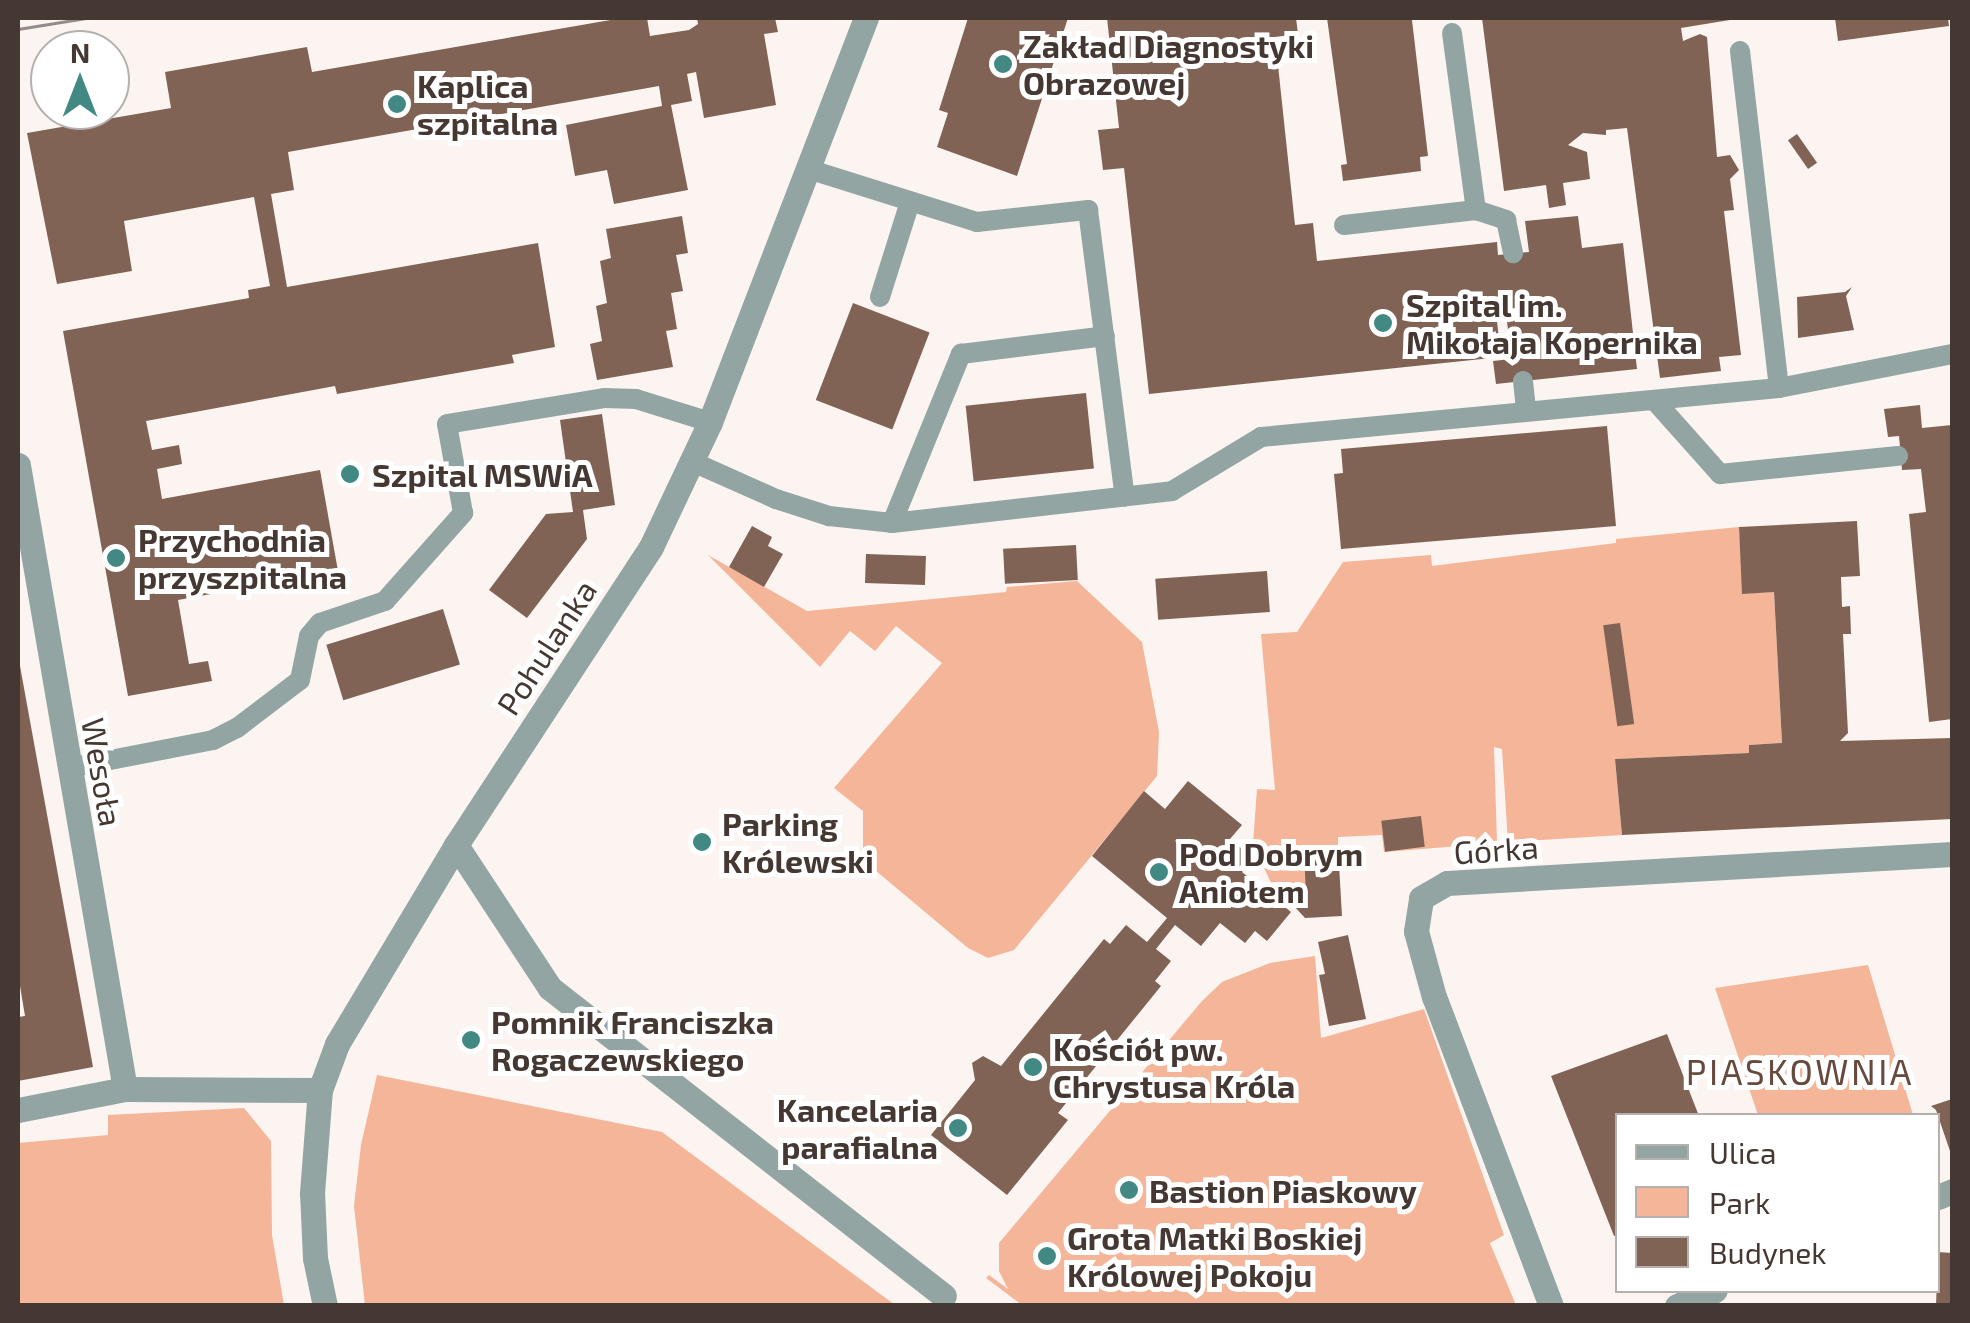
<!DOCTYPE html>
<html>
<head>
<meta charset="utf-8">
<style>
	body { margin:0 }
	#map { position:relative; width:1970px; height:1323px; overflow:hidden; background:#fcf4f1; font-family:"Exo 2",sans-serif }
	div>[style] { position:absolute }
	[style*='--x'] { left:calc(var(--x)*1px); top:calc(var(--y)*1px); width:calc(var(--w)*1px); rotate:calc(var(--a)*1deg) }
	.green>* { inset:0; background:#f4b599 }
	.building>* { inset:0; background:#816355; transform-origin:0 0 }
	.service>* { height:20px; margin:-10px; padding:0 10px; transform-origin:10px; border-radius:10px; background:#93a5a3 }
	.minor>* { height:25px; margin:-12.5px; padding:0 12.5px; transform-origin:12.5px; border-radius:12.5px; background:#93a5a3 }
	.tram>* { height:2.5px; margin:-1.25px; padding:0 1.25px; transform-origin:1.25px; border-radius:1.25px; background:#968a86 }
	.dots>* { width:28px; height:28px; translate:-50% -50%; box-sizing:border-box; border:5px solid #fff; border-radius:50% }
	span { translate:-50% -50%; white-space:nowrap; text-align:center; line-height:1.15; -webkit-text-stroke:10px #fff; paint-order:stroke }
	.poi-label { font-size:32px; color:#453731; font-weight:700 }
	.left { translate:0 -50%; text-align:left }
	.right { translate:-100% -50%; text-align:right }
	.street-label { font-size:32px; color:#453731 }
	.neighbourhood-label { font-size:35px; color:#674a3d; letter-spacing:2.5px }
	.frame { position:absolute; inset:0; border:20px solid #453731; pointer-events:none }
	.legend { position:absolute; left:1615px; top:1113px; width:325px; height:180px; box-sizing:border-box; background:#fff; border:2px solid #b5afad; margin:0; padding:12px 18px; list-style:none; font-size:30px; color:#453731 }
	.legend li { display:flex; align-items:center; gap:20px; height:50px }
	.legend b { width:50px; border:2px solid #b5afad }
	.north { position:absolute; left:30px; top:30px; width:100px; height:100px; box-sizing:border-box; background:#fff; border:2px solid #b5afad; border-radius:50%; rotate:0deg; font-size:28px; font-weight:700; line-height:40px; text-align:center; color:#453731 }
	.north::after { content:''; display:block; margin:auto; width:35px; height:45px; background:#428983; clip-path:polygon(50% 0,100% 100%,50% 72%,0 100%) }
</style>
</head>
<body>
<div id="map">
	<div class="green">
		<i style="clip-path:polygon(1739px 527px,1743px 593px,1774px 592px,1782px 743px,1749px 745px,1749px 753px,1615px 759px,1622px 835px,1508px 842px,1502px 749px,1494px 747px,1497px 843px,1384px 852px,1382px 835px,1338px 837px,1338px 847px,1304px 850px,1306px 899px,1292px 908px,1278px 898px,1253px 844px,1257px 789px,1275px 790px,1261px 634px,1297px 632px,1343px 562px,1431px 555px,1432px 566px,1616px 543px,1616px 539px)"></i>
		<i style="clip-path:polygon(708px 555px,807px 611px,1006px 592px,1007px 587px,1077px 581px,1142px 642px,1159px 732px,1157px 776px,1014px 950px,988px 958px,968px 948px,863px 860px,863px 811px,834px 788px,942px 663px,896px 626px,875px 651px,850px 631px,820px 667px)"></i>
		<i style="clip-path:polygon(1315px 956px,1321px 1038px,1424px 1009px,1504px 1235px,1490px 1243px,1516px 1305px,1022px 1305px,986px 1278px,989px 1275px,1008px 1289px,999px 1271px,999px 1243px,1202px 1001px,1222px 982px,1270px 963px)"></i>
		<i style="clip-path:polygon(1868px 965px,1913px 1115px,1758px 1115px,1715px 988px)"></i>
		<i style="clip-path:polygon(377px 1075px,662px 1132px,895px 1305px,365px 1305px,354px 1206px,361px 1145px)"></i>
		<i style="clip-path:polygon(244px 1108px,271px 1141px,272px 1235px,284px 1305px,18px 1305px,18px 1143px,108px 1135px,108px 1115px)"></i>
	</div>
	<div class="building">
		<i style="clip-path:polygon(622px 18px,647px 18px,650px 36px,689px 30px,698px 24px,697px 18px,775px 18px,778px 32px,764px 34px,776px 105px,704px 118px,696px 72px,687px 74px,692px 101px,671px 105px,688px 190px,614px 204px,607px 170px,575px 176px,566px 125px,662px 106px,659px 86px,288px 152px,294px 190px,271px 194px,287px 287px,538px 243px,555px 347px,512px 355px,514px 363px,337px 394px,335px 386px,146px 421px,152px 450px,179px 445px,182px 464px,157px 469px,162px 499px,320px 470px,338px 571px,178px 600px,189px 664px,208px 661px,212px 681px,128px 696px,63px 331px,249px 298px,248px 290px,270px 286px,254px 197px,124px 221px,132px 271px,57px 284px,27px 133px,171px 108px,165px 72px,307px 47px,312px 72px)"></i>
		<i style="clip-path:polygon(968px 18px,1068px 18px,1017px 176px,937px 147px,948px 113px,939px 110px)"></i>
		<i style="clip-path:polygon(1107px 18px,1296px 18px,1298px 34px,1275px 37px,1295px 225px,1313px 223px,1317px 261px,1497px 242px,1498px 255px,1529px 252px,1525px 221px,1578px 216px,1582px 248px,1623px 243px,1637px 369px,1496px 384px,1493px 361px,1511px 359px,1505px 302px,1495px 303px,1501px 357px,1149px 394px,1124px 168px,1103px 170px,1098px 130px,1119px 128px)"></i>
		<i style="clip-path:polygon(1327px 18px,1412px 20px,1428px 156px,1420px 157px,1421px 171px,1343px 181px,1341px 165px,1347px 164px)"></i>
		<i style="clip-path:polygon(1482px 18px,1742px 18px,1681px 28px,1683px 41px,1700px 34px,1707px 37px,1717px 157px,1730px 155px,1739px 170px,1730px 179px,1734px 210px,1724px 211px,1741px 355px,1719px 357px,1721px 371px,1660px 378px,1627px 128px,1606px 130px,1606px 135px,1583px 133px,1568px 145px,1587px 152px,1590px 179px,1563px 183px,1566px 205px,1549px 208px,1546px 185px,1504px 191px)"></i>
		<i style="clip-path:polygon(1835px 18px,1948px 18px,1949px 26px,1838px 41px)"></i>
		<i style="left:1797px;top:134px;width:35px;height:11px;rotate:55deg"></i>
		<i style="clip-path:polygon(682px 216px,688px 253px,676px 255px,683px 291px,671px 293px,677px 329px,666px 331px,673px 367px,597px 380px,590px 344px,602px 341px,596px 306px,607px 303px,600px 261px,611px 258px,606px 229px)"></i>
		<i style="clip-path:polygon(1852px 287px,1846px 296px,1854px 330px,1798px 338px,1797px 297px,1845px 292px)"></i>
		<i style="left:853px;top:303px;width:82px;height:104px;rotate:21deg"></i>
		<i style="left:1086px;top:393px;width:76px;height:121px;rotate:84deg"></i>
		<i style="clip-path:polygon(1920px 405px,1922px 428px,1952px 425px,1952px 719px,1929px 722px,1909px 514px,1926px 512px,1921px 469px,1902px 470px,1899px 436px,1888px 437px,1884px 409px)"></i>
		<i style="clip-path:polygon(602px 414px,615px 505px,583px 510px,587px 539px,527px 618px,489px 590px,546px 514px,573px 512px,560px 420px)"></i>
		<i style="clip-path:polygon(1607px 426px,1616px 526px,1341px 549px,1334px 474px,1343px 473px,1341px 449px)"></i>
		<i style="clip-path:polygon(1857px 521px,1860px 576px,1841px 577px,1842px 607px,1850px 606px,1851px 634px,1843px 634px,1848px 733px,1840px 741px,1952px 738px,1952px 819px,1622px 835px,1615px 759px,1749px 753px,1749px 745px,1782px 743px,1774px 592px,1742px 594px,1739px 527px)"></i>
		<i style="clip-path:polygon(752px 526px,772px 537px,768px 546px,783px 554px,764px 587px,729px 567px)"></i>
		<i style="left:1076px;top:545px;width:35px;height:73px;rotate:87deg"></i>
		<i style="left:866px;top:554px;width:60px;height:29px;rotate:2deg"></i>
		<i style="left:1267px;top:571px;width:41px;height:112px;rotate:86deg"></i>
		<i style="left:443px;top:609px;width:58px;height:122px;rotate:73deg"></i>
		<i style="left:1620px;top:623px;width:102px;height:17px;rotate:82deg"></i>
		<i style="clip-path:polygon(18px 655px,93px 1067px,18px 1081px,18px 1017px,25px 1016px,18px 974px)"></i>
		<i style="clip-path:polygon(1188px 781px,1242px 825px,1230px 839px,1253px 858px,1242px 872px,1291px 912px,1267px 941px,1255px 931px,1245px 943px,1220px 923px,1201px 946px,1175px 925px,1156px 949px,1171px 961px,1155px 981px,1161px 986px,1058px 1113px,1068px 1120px,1007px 1195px,931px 1135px,975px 1080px,972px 1063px,983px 1056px,1001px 1066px,1104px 939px,1110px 944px,1126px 925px,1147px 942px,1167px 918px,1092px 856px,1144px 791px,1165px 809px)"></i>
		<i style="left:1421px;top:816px;width:31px;height:40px;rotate:83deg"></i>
		<i style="clip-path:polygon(1338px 847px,1342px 916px,1305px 918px,1294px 906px,1306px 899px,1304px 850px)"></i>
		<i style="clip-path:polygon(1348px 935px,1366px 1019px,1329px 1026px,1319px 975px,1325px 974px,1318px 942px)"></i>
		<i style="clip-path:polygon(1667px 1034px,1699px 1116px,1618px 1116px,1618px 1235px,1614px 1236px,1551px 1076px)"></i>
		<i style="clip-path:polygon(1952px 1099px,1952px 1157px,1936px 1110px,1931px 1106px)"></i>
		<i style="clip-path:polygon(1938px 1252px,1952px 1253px,1952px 1306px,1936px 1306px)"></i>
	</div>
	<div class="service">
		<i style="--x:1452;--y:33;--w:179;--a:82.3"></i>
		<i style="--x:1740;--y:51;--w:339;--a:83.4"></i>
		<i style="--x:808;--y:169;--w:177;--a:17.4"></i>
		<i style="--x:977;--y:222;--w:112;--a:-6.2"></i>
		<i style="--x:1088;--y:210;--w:289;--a:82.7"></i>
		<i style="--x:1344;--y:225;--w:133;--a:-6.5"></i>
		<i style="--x:1476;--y:210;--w:32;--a:18"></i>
		<i style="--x:1506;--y:220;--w:34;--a:78"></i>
		<i style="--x:880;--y:297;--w:100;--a:-72.5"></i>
		<i style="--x:1523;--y:381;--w:29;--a:84"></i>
		<i style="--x:1655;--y:401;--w:98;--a:48.3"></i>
		<i style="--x:1720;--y:474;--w:179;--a:-5.8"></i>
		<i style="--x:693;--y:462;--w:91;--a:24"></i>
		<i style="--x:776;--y:499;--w:56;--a:17.8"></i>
		<i style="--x:829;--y:516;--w:63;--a:6.3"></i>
		<i style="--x:892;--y:523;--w:282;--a:-6.5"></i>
		<i style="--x:1172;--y:491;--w:104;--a:-31.2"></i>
		<i style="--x:1261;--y:437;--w:520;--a:-5.4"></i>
		<i style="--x:1779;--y:388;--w:176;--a:-11.1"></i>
		<i style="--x:892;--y:523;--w:183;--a:-67.8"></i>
		<i style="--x:961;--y:354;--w:145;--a:-7.1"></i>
		<i style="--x:69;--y:768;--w:147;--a:-11"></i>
		<i style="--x:213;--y:740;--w:27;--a:-27"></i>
		<i style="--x:237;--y:728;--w:79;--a:-37.3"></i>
		<i style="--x:300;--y:680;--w:45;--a:-78.4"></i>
		<i style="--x:309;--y:636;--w:17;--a:-50"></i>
		<i style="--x:320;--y:623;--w:69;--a:-18.7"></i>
		<i style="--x:385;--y:601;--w:118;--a:-48.4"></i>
		<i style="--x:463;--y:513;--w:90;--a:-100.2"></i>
		<i style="--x:447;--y:424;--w:159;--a:-9.4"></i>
		<i style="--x:604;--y:398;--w:32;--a:2"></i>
		<i style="--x:636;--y:399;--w:77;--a:17.3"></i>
	</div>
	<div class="minor">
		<i style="--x:18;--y:465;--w:633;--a:80.27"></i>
		<i style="--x:456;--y:845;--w:171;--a:56.7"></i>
		<i style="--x:550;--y:988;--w:500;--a:38.02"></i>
		<i style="--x:18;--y:1110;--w:109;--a:-11.1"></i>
		<i style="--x:125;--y:1089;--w:195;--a:0.3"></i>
		<i style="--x:1938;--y:1197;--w:15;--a:-23"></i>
		<i style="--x:325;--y:1306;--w:49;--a:-101.8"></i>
		<i style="--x:315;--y:1258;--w:65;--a:-92.6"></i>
		<i style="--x:312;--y:1193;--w:103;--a:-85.6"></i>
		<i style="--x:320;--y:1090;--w:49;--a:-69.7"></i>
		<i style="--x:337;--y:1044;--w:232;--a:-59.1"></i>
		<i style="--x:456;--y:845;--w:356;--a:-56.8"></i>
		<i style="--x:651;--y:547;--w:138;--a:-64.7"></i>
		<i style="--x:710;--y:422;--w:433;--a:-68.9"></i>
		<i style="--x:1551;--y:1306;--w:330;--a:-110.7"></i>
		<i style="--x:1434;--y:997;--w:68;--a:-105.3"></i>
		<i style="--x:1416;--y:931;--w:33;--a:-81"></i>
		<i style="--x:1421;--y:898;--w:30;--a:-30"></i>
		<i style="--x:1447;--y:883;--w:506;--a:-3.29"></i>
		<i style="--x:1677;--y:1306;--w:41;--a:-22.8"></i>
	</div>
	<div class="tram">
		<i style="--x:18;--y:29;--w:70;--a:-9.1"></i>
	</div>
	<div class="dots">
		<i style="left:1003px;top:64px;background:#428983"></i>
		<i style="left:397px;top:104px;background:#428983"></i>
		<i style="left:1383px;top:323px;background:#428983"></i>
		<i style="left:350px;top:474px;background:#428983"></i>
		<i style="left:116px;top:558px;background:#428983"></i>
		<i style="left:702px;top:842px;background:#428983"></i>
		<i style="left:1159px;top:872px;background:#428983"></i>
		<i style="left:471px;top:1040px;background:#428983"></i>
		<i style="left:1033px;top:1067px;background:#428983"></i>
		<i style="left:958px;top:1128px;background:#428983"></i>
		<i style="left:1129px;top:1190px;background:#428983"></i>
		<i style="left:1047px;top:1256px;background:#428983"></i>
	</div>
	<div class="poi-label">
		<span class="left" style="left:1023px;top:64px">Zakład Diagnostyki<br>Obrazowej</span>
		<span class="left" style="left:417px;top:104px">Kaplica<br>szpitalna</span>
		<span class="left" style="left:1406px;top:323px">Szpital im.<br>Mikołaja Kopernika</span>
		<span class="left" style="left:372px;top:474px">Szpital MSWiA</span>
		<span class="left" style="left:138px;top:558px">Przychodnia<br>przyszpitalna</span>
		<span class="left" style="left:722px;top:842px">Parking<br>Królewski</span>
		<span class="left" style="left:1179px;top:872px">Pod Dobrym<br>Aniołem</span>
		<span class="left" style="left:491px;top:1040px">Pomnik Franciszka<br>Rogaczewskiego</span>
		<span class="left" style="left:1053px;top:1067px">Kościół pw.<br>Chrystusa Króla</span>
		<span class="right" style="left:938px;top:1128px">Kancelaria<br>parafialna</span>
		<span class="left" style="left:1149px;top:1190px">Bastion Piaskowy</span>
		<span class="left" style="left:1067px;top:1256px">Grota Matki Boskiej<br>Królowej Pokoju</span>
	</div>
	<div class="street-label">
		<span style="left:546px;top:647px;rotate:-57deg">Pohulanka</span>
		<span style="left:103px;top:772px;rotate:80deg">Wesoła</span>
		<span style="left:1496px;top:849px;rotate:-4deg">Górka</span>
	</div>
	<div class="neighbourhood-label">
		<span style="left:1800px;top:1071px">PIASKOWNIA</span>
	</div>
	<div class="frame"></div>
	<ul class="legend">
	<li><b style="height:12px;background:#93a5a3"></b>Ulica</li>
	<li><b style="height:28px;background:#f4b599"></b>Park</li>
	<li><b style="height:28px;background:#816355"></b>Budynek</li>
	</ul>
	<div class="north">N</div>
</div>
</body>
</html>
